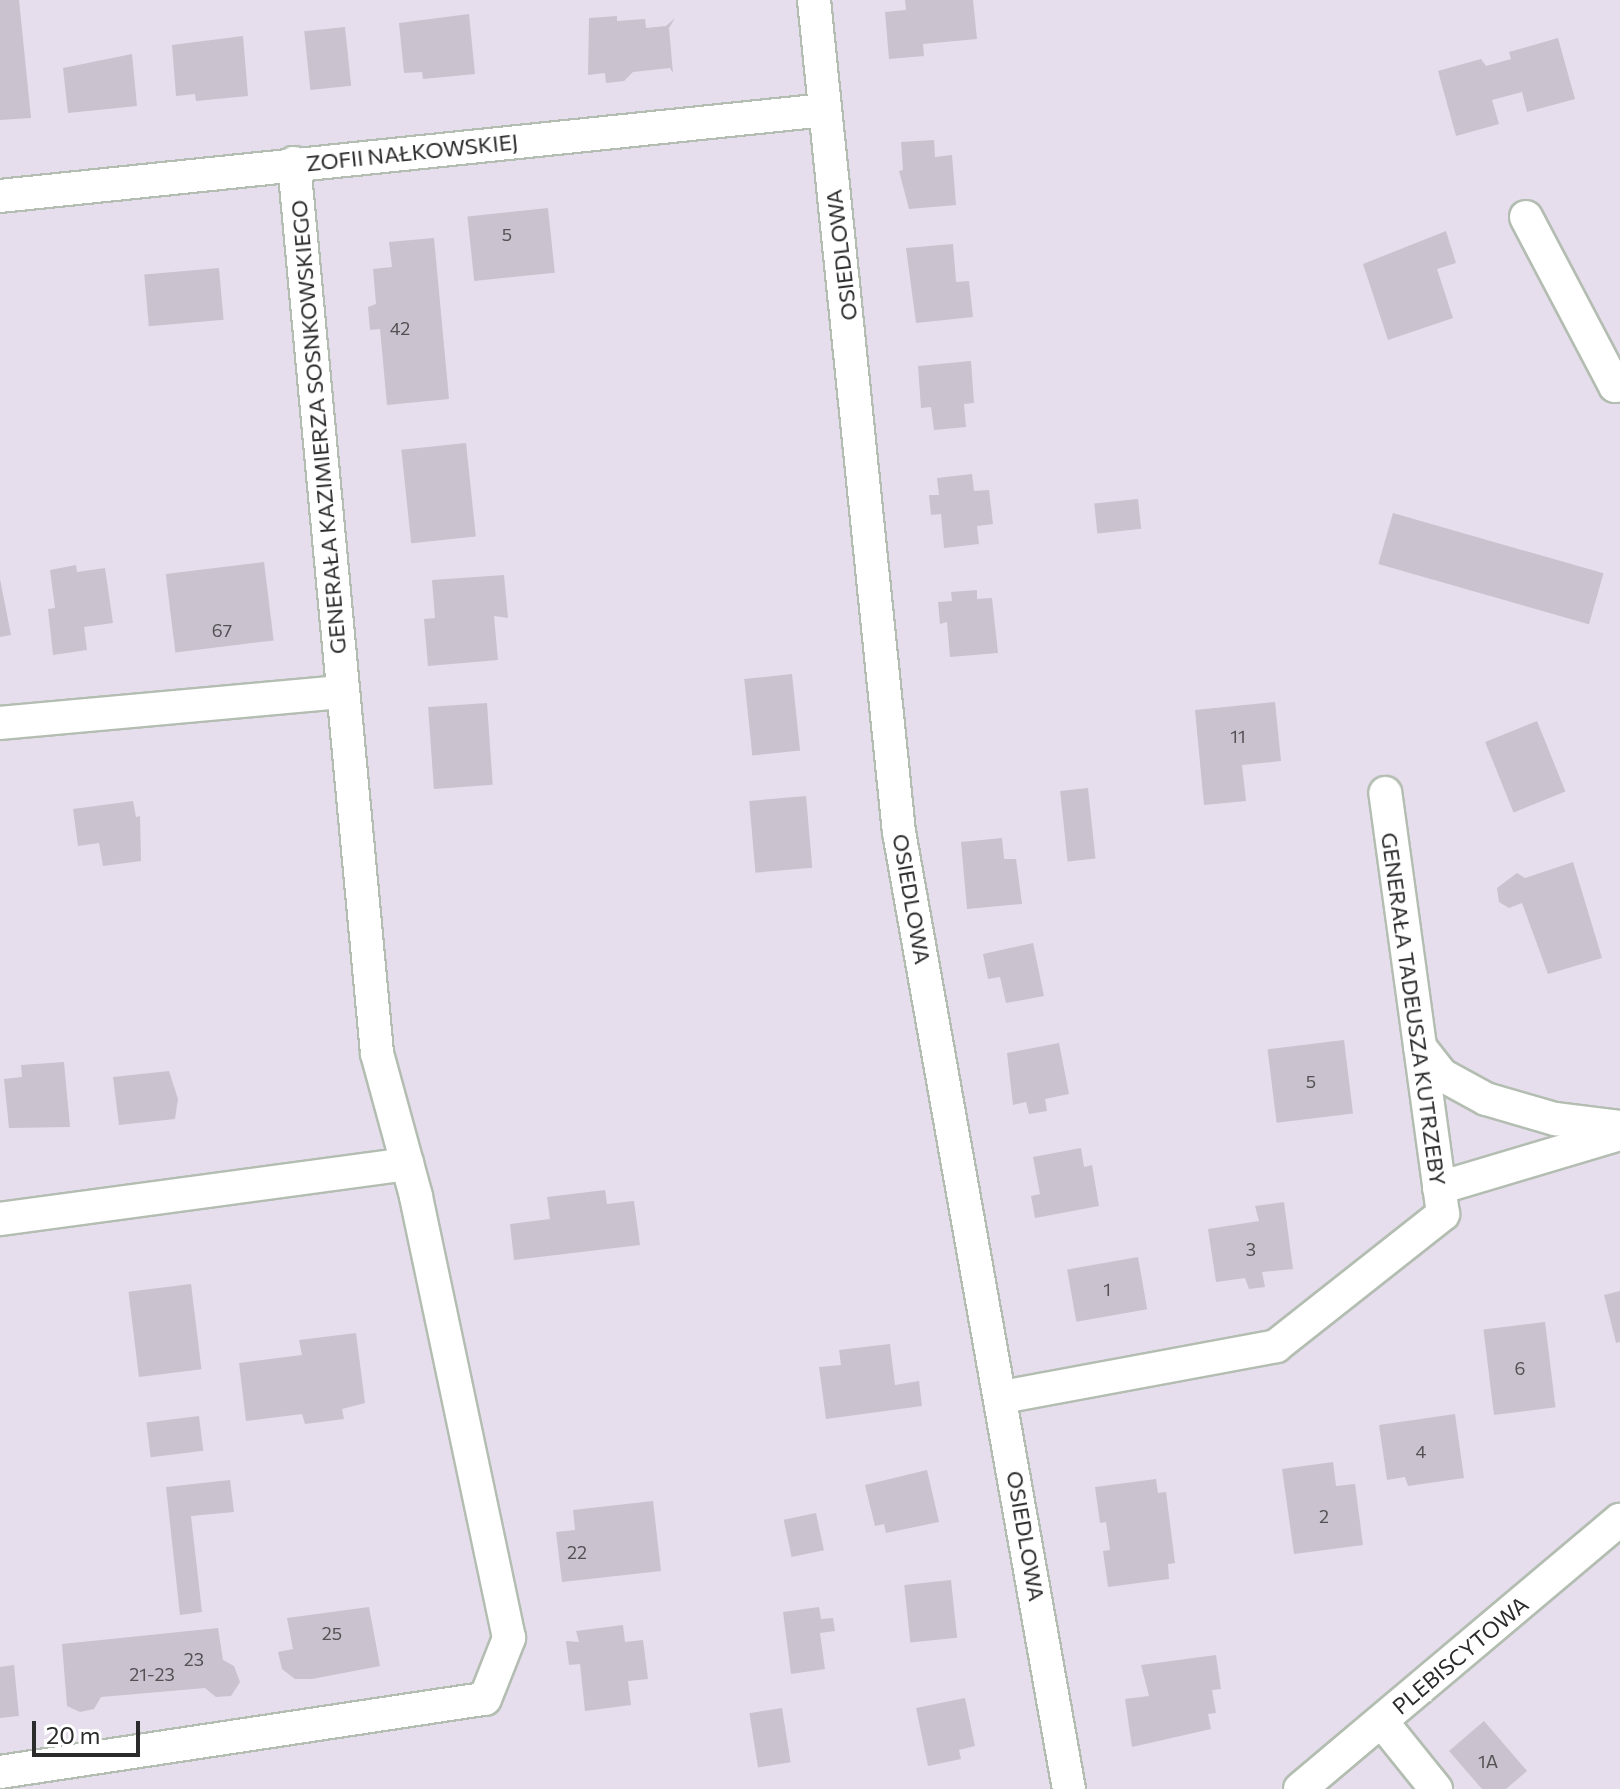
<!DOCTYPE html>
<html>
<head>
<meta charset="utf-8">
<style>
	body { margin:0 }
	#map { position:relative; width:1620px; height:1789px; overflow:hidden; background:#e6deec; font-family:Commissioner,sans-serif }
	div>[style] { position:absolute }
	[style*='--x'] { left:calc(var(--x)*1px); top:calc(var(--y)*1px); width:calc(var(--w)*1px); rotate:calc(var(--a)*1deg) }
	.building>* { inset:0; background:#cac2ce; transform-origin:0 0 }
	.roads { filter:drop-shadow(2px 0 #b3bdb1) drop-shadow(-2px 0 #b3bdb1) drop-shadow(0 2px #b3bdb1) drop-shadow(0 -2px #b3bdb1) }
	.street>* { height:32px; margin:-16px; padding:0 16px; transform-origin:16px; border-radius:16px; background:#fff }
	span { translate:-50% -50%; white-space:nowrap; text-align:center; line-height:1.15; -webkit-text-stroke:6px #fff; paint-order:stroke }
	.number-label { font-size:18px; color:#535154 }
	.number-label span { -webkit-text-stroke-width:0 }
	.street-label { font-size:22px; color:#2b2b2b }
	.scale { position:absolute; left:32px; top:1721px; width:108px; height:36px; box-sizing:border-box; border:4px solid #2b2b2b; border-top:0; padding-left:10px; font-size:24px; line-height:28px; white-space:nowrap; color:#2b2b2b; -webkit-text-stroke:6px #fff; paint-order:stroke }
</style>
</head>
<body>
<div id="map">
	<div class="building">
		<i style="clip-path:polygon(0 0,19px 0,31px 118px,0 120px)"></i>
		<i style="clip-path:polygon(905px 0,973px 0,977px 39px,923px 44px,924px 56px,889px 59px,885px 12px,906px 10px)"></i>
		<i style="clip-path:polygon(469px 14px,475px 74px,423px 79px,422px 72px,404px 73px,399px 23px)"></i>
		<i style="clip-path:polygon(617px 16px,617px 21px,645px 19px,646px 28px,666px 26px,675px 18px,669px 28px,673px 73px,670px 68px,633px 72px,624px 81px,606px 83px,605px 73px,588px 75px,589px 18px)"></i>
		<i style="left:345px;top:27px;width:59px;height:41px;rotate:84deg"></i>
		<i style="clip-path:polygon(243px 36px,248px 96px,196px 101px,195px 94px,176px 96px,172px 45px)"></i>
		<i style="clip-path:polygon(1558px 38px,1575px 99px,1527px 112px,1522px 92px,1492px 100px,1499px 124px,1456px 136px,1438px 71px,1481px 59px,1486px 66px,1511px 59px,1509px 52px)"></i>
		<i style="clip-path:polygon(132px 54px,137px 106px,68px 113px,63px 68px)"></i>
		<i style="clip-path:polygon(934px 140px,935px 157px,952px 155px,956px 205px,909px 209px,899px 171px,903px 170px,901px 142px)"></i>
		<i style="left:548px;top:208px;width:65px;height:81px;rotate:84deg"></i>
		<i style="clip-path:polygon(1446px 231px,1456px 263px,1437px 269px,1453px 318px,1388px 340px,1363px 264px)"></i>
		<i style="clip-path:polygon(434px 238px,449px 399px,387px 405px,380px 329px,370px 330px,368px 307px,376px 304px,373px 269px,392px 267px,389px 242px)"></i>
		<i style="clip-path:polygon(953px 244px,956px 282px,969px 281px,973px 317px,916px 323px,906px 248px)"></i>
		<i style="left:219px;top:268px;width:52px;height:75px;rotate:85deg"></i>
		<i style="clip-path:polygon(971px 361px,974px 403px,964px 404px,966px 427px,934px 430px,931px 407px,921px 408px,918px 366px)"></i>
		<i style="left:466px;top:443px;width:94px;height:65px;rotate:84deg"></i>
		<i style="clip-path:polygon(972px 474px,974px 491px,989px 490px,993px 524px,977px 526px,979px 544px,944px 548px,941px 514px,931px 515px,929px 495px,939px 495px,937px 478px)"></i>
		<i style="left:1138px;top:499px;width:30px;height:44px;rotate:84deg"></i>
		<i style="left:1393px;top:513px;width:219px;height:53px;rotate:16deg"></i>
		<i style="left:264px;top:562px;width:79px;height:99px;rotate:83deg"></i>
		<i style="clip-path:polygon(76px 565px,77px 572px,105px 568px,113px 623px,84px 627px,87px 650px,53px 655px,48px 609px,55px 608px,50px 570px)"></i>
		<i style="clip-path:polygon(504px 575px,508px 618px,494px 616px,498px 660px,428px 666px,424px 619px,435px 618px,432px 580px)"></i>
		<i style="clip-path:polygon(0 579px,11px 635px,0 637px)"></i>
		<i style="clip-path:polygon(977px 590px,977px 599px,992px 598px,998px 653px,950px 657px,947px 622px,940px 624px,938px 602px,952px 601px,951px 592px)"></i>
		<i style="left:792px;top:674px;width:77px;height:48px;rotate:84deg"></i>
		<i style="clip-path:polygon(1275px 702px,1281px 761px,1242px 765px,1246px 801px,1204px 805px,1195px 710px)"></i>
		<i style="left:487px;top:703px;width:82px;height:59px;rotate:86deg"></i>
		<i style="left:1537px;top:721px;width:76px;height:56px;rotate:68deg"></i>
		<i style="left:1088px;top:788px;width:71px;height:28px;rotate:84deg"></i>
		<i style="left:806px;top:796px;width:72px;height:57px;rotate:85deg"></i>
		<i style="clip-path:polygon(133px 801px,136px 817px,140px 816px,141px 861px,103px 866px,99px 843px,78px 846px,73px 809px)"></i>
		<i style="clip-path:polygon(1002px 838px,1004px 859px,1016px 859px,1022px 904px,967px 909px,961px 842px)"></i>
		<i style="clip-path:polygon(1573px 862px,1602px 958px,1548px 974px,1522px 903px,1509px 908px,1499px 902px,1497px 888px,1517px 873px,1525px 878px)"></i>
		<i style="clip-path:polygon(1033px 943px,1044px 996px,1006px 1003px,1000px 977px,988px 979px,983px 954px)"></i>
		<i style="left:1344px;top:1040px;width:74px;height:77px;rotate:83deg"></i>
		<i style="clip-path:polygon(1059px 1043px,1069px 1094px,1045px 1099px,1047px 1111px,1029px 1114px,1026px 1102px,1013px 1105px,1007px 1053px)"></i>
		<i style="clip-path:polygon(64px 1062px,70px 1127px,9px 1128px,4px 1079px,22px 1077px,21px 1065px)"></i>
		<i style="clip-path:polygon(169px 1071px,178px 1099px,175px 1119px,119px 1125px,113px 1077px)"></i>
		<i style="clip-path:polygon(1081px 1148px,1084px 1167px,1092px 1165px,1099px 1206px,1035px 1218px,1031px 1196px,1040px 1194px,1033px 1157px)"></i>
		<i style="clip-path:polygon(605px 1190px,607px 1204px,634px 1201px,640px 1245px,514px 1260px,510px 1224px,550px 1219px,547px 1197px)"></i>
		<i style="clip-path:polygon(1284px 1202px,1293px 1269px,1262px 1272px,1265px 1287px,1249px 1289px,1245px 1278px,1216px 1282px,1208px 1229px,1259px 1221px,1255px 1206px)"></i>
		<i style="left:1138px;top:1257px;width:53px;height:72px;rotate:80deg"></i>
		<i style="left:191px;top:1284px;width:86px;height:63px;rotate:83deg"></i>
		<i style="clip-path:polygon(1620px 1291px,1620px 1342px,1616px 1343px,1604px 1295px)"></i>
		<i style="left:1545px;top:1322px;width:86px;height:62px;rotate:83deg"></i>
		<i style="clip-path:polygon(356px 1333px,365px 1403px,342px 1409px,344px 1419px,305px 1424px,302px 1414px,246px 1421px,239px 1363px,302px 1355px,299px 1340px)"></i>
		<i style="clip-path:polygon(890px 1344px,895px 1385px,919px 1381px,922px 1406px,826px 1419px,819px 1367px,841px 1365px,839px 1350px)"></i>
		<i style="clip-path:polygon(1455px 1414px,1464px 1478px,1408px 1486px,1405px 1477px,1387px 1480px,1379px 1425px)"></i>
		<i style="left:199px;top:1416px;width:35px;height:53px;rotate:83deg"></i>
		<i style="clip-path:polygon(1333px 1462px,1336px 1486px,1355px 1484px,1363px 1545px,1294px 1554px,1282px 1469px)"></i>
		<i style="clip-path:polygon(927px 1470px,939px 1522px,886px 1533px,884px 1524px,875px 1526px,865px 1485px)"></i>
		<i style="clip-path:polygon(1156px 1479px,1158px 1493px,1166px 1492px,1175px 1563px,1168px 1564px,1169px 1579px,1108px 1587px,1103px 1551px,1110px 1550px,1106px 1522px,1100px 1523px,1095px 1487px)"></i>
		<i style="clip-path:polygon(230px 1480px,234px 1512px,191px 1516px,202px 1612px,180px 1615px,166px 1487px)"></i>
		<i style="clip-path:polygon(653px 1501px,661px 1571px,562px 1582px,556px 1532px,575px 1530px,573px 1510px)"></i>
		<i style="left:816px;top:1513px;width:38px;height:33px;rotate:78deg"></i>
		<i style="left:951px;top:1580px;width:58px;height:47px;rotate:84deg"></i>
		<i style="clip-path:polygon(369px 1607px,380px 1666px,312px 1679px,295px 1679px,282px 1669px,278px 1652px,293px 1649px,287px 1618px)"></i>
		<i style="clip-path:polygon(819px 1607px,821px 1619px,833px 1618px,835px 1631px,820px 1633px,825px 1669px,791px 1674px,783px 1612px)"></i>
		<i style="clip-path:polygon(623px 1625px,625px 1642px,643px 1640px,648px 1679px,628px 1681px,631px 1705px,585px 1711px,580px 1664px,569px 1665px,566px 1641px,579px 1642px,576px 1631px)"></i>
		<i style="clip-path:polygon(218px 1628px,223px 1660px,234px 1666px,240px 1682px,231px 1696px,216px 1697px,205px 1688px,101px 1697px,94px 1709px,80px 1712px,67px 1706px,62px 1644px)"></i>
		<i style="clip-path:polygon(1216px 1655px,1221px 1689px,1212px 1690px,1216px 1713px,1208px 1714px,1211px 1729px,1132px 1747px,1125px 1699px,1149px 1696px,1141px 1665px)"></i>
		<i style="clip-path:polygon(14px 1665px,19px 1716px,0 1718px,0 1667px)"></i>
		<i style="clip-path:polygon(965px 1698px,975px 1746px,959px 1750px,961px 1759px,928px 1766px,916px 1708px)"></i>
		<i style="left:782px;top:1708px;width:55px;height:33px;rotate:81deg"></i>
		<i style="clip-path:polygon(1484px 1721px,1527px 1771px,1506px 1789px,1482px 1789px,1449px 1751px)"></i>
	</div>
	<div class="roads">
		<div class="street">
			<i style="--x:814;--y:0;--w:836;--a:84.17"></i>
			<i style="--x:899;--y:832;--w:972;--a:79.93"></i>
			<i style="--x:0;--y:196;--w:829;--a:-5.95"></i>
			<i style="--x:1526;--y:217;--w:191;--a:62.2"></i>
			<i style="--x:1615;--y:386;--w:5;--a:-11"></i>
			<i style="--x:0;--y:723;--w:343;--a:-5.2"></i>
			<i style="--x:1420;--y:1047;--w:36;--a:52"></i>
			<i style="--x:1442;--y:1075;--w:50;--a:28.6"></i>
			<i style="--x:1486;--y:1099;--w:72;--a:16.2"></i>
			<i style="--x:1555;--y:1119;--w:65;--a:7"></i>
			<i style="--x:1439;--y:1188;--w:189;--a:-16.6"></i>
			<i style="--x:0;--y:1219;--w:411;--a:-7.7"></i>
			<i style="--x:1002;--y:1397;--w:279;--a:-10.5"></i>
			<i style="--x:1276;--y:1346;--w:213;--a:-38.3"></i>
			<i style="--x:1443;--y:1214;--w:425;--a:-97.8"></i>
			<i style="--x:1382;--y:1722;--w:86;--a:51.1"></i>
			<i style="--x:0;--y:1772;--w:490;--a:-8.6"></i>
			<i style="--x:485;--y:1699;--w:66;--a:-68.5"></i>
			<i style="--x:509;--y:1638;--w:452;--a:-101.9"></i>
			<i style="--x:416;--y:1196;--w:148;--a:-105.3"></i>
			<i style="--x:377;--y:1053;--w:894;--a:-95.33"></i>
			<i style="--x:1300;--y:1789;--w:418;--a:-40.1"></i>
		</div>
	</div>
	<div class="number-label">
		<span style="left:507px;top:234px">5</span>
		<span style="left:400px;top:328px">42</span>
		<span style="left:222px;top:630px">67</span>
		<span style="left:1238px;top:736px">11</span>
		<span style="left:1311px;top:1081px">5</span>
		<span style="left:1251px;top:1249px">3</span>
		<span style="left:1107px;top:1289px">1</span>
		<span style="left:1520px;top:1368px">6</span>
		<span style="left:1421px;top:1451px">4</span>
		<span style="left:1324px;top:1516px">2</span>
		<span style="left:577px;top:1552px">22</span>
		<span style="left:332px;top:1633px">25</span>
		<span style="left:194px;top:1659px">23</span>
		<span style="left:152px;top:1674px">21-23</span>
		<span style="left:1488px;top:1761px">1A</span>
	</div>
	<div class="street-label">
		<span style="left:412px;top:152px;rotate:-6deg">ZOFII NAŁKOWSKIEJ</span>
		<span style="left:841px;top:255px;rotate:-97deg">OSIEDLOWA</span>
		<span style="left:318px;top:427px;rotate:-95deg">GENERAŁA KAZIMIERZA SOSNKOWSKIEGO</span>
		<span style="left:912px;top:899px;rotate:80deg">OSIEDLOWA</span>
		<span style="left:1414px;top:1009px;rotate:82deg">GENERAŁA TADEUSZA KUTRZEBY</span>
		<span style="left:1026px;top:1536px;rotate:80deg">OSIEDLOWA</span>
		<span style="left:1460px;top:1655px;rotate:-40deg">PLEBISCYTOWA</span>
	</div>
	<div class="scale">20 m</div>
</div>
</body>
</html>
